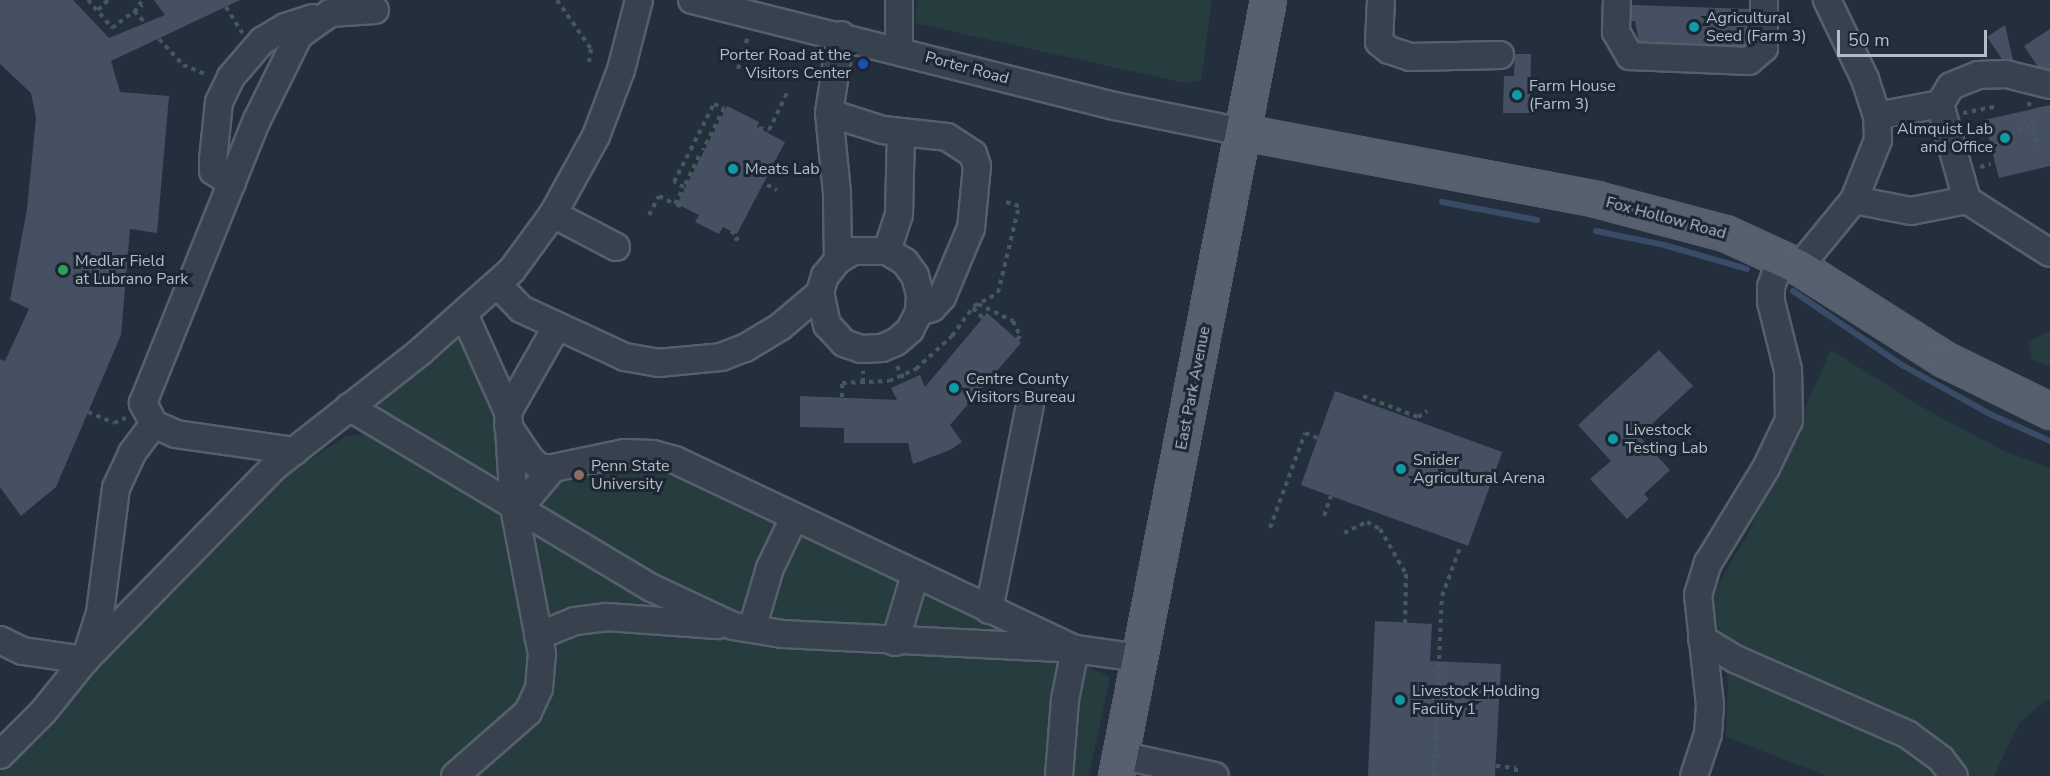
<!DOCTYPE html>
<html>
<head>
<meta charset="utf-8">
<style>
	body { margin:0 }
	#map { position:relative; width:2050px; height:776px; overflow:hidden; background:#242f3e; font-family:"Nunito Sans",sans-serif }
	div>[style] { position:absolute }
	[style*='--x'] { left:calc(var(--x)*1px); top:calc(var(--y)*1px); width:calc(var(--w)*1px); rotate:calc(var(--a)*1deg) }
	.green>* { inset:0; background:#263c3f }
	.stream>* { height:6px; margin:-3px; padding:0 3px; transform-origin:3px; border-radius:3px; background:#394c67 }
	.building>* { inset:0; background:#455162; transform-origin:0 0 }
	.path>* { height:4px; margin-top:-2px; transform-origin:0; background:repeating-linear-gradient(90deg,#44595c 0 4.5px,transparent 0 9px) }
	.roads { filter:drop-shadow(2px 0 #565f6c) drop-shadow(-2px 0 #565f6c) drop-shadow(0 2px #565f6c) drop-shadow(0 -2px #565f6c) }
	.minor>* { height:26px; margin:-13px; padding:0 13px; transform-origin:13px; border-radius:13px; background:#38414e }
	.major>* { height:33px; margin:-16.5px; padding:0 16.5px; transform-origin:16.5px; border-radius:16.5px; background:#56606e }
	.dots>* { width:16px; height:16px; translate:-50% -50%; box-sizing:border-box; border:3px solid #1d2633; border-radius:50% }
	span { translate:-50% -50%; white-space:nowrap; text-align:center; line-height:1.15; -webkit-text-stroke:6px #1d2633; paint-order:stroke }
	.poi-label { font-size:16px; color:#b4bcc9 }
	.left { translate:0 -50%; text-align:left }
	.right { translate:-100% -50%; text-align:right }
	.street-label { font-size:16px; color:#b4bcc9 }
	.scale { position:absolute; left:1837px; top:30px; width:150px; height:27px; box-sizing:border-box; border:3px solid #b4bcc9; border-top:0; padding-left:8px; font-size:18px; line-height:21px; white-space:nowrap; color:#b4bcc9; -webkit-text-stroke:4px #1d2633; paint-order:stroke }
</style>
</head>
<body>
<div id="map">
	<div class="green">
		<i style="clip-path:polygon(917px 0,1212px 0,1201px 80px,1185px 83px,915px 23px)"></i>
		<i style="clip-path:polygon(2050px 331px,2050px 366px,2032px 360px,2028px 342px)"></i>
		<i style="clip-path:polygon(458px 339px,472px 351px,494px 400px,498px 450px,537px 471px,640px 459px,700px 476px,980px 617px,1110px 677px,1089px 776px,0 776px,0 768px,273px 484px,346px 436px,371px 434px,380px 400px)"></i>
		<i style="clip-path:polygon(1831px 350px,1925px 409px,2006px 452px,2050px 468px,2050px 701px,2046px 700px,2019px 723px,1994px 776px,1828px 776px,1726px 737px,1728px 683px,1712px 594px,1747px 536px)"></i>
	</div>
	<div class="stream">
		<i style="--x:1442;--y:202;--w:97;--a:10.7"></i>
		<i style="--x:1596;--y:231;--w:69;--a:11.6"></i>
		<i style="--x:1664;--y:245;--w:86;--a:16.1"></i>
		<i style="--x:1793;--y:291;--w:132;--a:34.2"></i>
		<i style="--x:1902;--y:365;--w:103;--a:29.1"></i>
		<i style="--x:1992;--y:415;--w:64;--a:24.1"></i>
	</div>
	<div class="building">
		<i style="clip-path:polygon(0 0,73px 0,109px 38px,165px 15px,154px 0,240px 0,111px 61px,120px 92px,169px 96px,157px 233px,130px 229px,121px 335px,56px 487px,21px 516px,0 487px,0 359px,5px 361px,29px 309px,10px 300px,27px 209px,36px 118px,31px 93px,0 64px)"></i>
		<i style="clip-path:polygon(1632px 5px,1749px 9px,1749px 41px,1744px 46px,1639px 41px,1635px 21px,1631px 21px)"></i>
		<i style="clip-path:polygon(2005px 25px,2013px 60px,2002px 59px,1987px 37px)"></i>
		<i style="clip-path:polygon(2050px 29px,2050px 70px,2038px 67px,2024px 46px)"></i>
		<i style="clip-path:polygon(1515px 54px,1531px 54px,1530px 113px,1503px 113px,1504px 76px,1514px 76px)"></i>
		<i style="clip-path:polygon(2050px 105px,2050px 166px,1999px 178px,1984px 120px)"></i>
		<i style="clip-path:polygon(727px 106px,759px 122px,757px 127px,785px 142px,737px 234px,723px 227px,719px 234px,695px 222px,699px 215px,677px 204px)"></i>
		<i style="clip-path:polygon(987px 313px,1021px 343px,950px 425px,962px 442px,950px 450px,913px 464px,908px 443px,844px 443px,844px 428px,800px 427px,800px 396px,897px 400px,891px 388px,920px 375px,925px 387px)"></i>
		<i style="clip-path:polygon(1659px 350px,1693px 386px,1639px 436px,1670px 470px,1644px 494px,1649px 499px,1627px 519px,1590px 479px,1611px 461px,1578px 425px)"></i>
		<i style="left:1335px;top:391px;width:178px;height:100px;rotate:20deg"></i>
		<i style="clip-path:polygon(1375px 621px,1432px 624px,1430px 661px,1501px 664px,1495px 776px,1368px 776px)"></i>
	</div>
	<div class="path">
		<i style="--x:88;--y:0;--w:37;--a:49"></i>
		<i style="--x:112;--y:28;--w:38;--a:-37"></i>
		<i style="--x:142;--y:5;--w:7;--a:-135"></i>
		<i style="--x:557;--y:0;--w:60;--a:55.2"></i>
		<i style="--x:591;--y:49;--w:13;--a:99"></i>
		<i style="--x:226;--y:7;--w:31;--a:58"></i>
		<i style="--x:98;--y:10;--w:14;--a:-45"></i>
		<i style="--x:134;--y:11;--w:16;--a:47"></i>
		<i style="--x:159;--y:39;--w:35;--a:47"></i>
		<i style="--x:183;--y:65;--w:27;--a:22"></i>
		<i style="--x:738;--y:69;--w:34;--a:-73"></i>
		<i style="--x:2029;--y:102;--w:48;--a:80.3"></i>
		<i style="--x:1963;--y:113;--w:33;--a:-11"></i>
		<i style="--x:759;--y:128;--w:10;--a:11"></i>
		<i style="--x:769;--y:130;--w:41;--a:-64.1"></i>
		<i style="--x:2017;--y:130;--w:16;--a:-11"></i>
		<i style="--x:699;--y:156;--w:34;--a:116"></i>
		<i style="--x:684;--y:187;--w:11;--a:-153"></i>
		<i style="--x:674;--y:182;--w:88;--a:-62.9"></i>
		<i style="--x:714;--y:104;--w:11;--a:22"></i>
		<i style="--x:724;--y:108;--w:47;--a:116.6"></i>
		<i style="--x:1980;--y:167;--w:11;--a:-15"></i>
		<i style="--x:767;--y:185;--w:11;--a:27"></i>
		<i style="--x:681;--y:206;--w:6;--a:-162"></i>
		<i style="--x:675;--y:204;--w:19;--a:-62"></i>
		<i style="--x:649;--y:215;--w:21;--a:-62"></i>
		<i style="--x:659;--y:196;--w:18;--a:27"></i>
		<i style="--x:731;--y:231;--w:9;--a:41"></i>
		<i style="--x:738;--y:237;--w:9;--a:122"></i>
		<i style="--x:978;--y:304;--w:39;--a:26"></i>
		<i style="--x:1013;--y:321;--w:17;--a:65"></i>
		<i style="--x:1020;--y:336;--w:5;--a:127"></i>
		<i style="--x:973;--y:308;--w:14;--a:45"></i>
		<i style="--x:897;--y:366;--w:18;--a:63"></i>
		<i style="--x:863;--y:383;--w:12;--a:-90"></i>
		<i style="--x:1363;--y:396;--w:59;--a:20.9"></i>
		<i style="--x:1418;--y:417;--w:11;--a:-34"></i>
		<i style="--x:842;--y:397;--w:14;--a:-90"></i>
		<i style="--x:842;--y:383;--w:47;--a:-2.4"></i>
		<i style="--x:889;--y:381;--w:30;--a:-24"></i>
		<i style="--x:916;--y:369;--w:49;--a:-42.5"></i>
		<i style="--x:952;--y:336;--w:37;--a:-54"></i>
		<i style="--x:974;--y:306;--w:27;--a:-28"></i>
		<i style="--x:998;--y:293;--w:89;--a:-76.4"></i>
		<i style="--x:1019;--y:206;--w:17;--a:-163"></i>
		<i style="--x:88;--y:412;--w:28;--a:23"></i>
		<i style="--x:114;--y:423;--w:13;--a:-23"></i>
		<i style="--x:1324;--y:516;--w:21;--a:-71"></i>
		<i style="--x:1270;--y:528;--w:101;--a:-69.8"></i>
		<i style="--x:1305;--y:433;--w:14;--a:21"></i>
		<i style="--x:1344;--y:533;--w:25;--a:-26"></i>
		<i style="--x:1367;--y:522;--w:15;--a:28"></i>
		<i style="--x:1380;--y:529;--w:52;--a:60"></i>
		<i style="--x:1406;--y:574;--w:49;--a:91.2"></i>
		<i style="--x:1496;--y:766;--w:20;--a:6"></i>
		<i style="--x:1516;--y:768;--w:8;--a:90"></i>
		<i style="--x:1434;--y:776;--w:180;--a:-87.5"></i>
		<i style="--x:1442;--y:596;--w:54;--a:-69.6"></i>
	</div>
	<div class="roads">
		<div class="minor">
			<i style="--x:692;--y:0;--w:436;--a:14.1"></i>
			<i style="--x:1115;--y:106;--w:131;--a:11.5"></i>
			<i style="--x:899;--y:0;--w:50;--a:90"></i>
			<i style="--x:1381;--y:0;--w:42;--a:92.7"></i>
			<i style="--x:1379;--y:42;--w:13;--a:39"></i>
			<i style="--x:1389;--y:50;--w:22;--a:18"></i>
			<i style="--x:1410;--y:57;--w:90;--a:-1.3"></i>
			<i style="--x:1617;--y:0;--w:32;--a:92"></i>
			<i style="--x:1616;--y:32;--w:28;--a:60"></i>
			<i style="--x:1630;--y:56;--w:119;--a:2.4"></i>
			<i style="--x:1749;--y:61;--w:20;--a:-41"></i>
			<i style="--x:1764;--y:48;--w:48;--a:-90"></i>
			<i style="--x:1940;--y:104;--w:21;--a:-59"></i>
			<i style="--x:1951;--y:86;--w:29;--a:-22"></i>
			<i style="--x:1978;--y:75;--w:28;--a:-2"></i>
			<i style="--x:2006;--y:74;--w:45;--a:14"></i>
			<i style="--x:829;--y:113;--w:57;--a:17.5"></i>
			<i style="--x:883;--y:130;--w:64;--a:6.2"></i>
			<i style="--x:947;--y:137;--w:31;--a:33"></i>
			<i style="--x:973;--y:154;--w:13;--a:72"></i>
			<i style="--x:977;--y:166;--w:62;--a:95.5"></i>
			<i style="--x:971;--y:228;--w:75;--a:112.8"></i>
			<i style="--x:942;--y:297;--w:15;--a:132"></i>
			<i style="--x:932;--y:308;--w:14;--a:163"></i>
			<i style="--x:232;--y:183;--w:22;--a:-148"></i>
			<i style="--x:213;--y:171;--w:11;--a:-90"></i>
			<i style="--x:213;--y:160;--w:58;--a:-84.1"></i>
			<i style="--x:219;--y:102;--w:28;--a:-64"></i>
			<i style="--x:231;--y:77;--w:48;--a:-49.3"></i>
			<i style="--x:262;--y:41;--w:27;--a:-31"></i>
			<i style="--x:285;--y:27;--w:29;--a:-18"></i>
			<i style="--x:1854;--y:200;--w:58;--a:10.9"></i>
			<i style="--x:1911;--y:211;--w:57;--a:-11.1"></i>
			<i style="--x:1967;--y:200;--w:100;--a:-105.7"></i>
			<i style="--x:1940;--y:104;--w:64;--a:169.2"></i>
			<i style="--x:1967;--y:200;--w:98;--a:32.6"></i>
			<i style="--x:553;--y:214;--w:71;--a:27.6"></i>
			<i style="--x:887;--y:251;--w:39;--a:-72"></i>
			<i style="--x:899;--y:214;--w:82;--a:-88.6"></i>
			<i style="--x:838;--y:260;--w:67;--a:-90.9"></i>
			<i style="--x:837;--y:193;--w:80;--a:-95.7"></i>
			<i style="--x:829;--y:113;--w:79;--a:-81.3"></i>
			<i style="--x:1799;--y:267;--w:87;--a:-50.6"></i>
			<i style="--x:1854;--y:200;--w:65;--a:-68.2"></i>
			<i style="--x:1878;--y:140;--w:24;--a:-92"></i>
			<i style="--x:1877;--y:116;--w:39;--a:-108"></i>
			<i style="--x:1865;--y:79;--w:88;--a:-115.7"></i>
			<i style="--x:498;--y:285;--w:33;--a:46"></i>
			<i style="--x:521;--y:309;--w:115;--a:24.8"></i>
			<i style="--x:625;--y:357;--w:34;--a:10"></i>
			<i style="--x:658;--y:363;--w:63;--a:-5.4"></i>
			<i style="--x:721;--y:357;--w:26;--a:-21"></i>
			<i style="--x:745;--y:348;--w:41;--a:-31"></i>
			<i style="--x:780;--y:327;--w:52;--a:-40.4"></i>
			<i style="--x:820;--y:293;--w:18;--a:-74"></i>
			<i style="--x:825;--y:276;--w:21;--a:-51"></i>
			<i style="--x:838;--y:260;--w:17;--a:-31"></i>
			<i style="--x:853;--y:251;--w:34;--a:0"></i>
			<i style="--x:887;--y:251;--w:21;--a:31"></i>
			<i style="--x:905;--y:262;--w:17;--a:54"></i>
			<i style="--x:915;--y:276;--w:20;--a:75"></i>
			<i style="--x:920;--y:295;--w:17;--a:93"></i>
			<i style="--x:919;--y:312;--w:20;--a:117"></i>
			<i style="--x:910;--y:330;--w:18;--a:139"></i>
			<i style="--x:896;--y:342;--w:15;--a:157"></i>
			<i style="--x:882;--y:348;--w:21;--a:177"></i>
			<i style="--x:861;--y:349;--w:18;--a:-161"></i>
			<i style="--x:844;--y:343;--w:25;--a:-133"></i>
			<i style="--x:827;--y:325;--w:33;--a:-102"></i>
			<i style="--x:349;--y:407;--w:353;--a:30.9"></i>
			<i style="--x:652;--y:588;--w:89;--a:25.1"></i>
			<i style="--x:733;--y:626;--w:51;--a:9.1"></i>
			<i style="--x:783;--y:634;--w:292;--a:2.9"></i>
			<i style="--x:1075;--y:649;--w:66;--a:7.9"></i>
			<i style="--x:508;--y:412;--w:99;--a:-60.3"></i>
			<i style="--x:508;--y:426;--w:41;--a:55.9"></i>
			<i style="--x:531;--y:460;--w:13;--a:39"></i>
			<i style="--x:541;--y:468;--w:12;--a:0"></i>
			<i style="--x:295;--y:451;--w:120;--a:-171.9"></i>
			<i style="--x:176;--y:434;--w:24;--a:-156"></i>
			<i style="--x:154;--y:424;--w:24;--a:-118"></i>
			<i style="--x:143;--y:403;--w:305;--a:-68.1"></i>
			<i style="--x:257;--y:120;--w:95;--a:-63.7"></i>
			<i style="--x:299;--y:35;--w:38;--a:-35"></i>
			<i style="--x:330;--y:13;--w:45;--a:-3.8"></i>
			<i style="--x:514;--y:507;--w:14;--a:-30"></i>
			<i style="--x:526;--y:500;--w:42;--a:-49.8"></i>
			<i style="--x:553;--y:468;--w:73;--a:-11.9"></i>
			<i style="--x:624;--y:453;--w:29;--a:2"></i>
			<i style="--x:653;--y:454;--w:23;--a:15"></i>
			<i style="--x:675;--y:460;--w:442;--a:25.3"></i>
			<i style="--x:1075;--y:649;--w:52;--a:101.1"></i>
			<i style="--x:1065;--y:700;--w:76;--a:94.5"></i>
			<i style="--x:989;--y:610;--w:209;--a:-78.7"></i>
			<i style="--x:752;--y:629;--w:64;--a:-73.6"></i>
			<i style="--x:770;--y:568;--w:55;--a:-64.4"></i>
			<i style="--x:538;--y:636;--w:40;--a:-22"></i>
			<i style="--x:575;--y:621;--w:31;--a:-7"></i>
			<i style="--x:606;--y:617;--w:112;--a:4.1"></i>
			<i style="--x:1702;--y:639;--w:39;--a:31"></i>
			<i style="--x:1735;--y:659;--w:188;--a:23.6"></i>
			<i style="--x:1907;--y:734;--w:42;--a:36.3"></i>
			<i style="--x:1941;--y:759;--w:21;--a:53"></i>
			<i style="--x:0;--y:640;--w:25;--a:26"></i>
			<i style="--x:23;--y:651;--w:63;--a:8.3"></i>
			<i style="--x:85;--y:660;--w:49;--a:-72.3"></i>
			<i style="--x:100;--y:613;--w:126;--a:-82.7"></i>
			<i style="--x:116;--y:488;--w:38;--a:-65"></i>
			<i style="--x:132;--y:453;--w:36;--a:-53"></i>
			<i style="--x:895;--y:642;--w:70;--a:-73.4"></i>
			<i style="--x:0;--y:755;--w:61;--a:-45"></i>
			<i style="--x:43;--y:712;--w:67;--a:-51.1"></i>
			<i style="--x:85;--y:660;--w:270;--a:-45.6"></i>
			<i style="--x:274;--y:467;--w:186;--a:-38.2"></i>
			<i style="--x:420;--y:352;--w:123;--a:-41.7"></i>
			<i style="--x:512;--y:270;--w:69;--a:-53.8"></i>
			<i style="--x:553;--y:214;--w:89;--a:-61.1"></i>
			<i style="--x:596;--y:136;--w:71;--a:-69.3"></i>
			<i style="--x:621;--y:70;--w:72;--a:-75.6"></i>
			<i style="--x:1120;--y:755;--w:97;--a:12.5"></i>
			<i style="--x:455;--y:776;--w:97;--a:-41.2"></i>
			<i style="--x:528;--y:712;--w:26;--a:-65"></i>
			<i style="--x:539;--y:688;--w:34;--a:-85"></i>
			<i style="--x:542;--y:654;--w:150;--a:-100.8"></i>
			<i style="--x:514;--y:507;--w:95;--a:-93.6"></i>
			<i style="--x:508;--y:412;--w:107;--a:-114.2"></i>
			<i style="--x:1694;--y:776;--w:44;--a:-71.6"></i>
			<i style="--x:1708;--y:734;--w:29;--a:-86"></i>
			<i style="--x:1710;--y:705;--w:111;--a:-96.2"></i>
			<i style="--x:1698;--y:595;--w:34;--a:-73"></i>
			<i style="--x:1708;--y:563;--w:111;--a:-58.6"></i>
			<i style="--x:1766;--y:468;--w:53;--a:-64.4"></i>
			<i style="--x:1789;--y:420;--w:50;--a:-91.1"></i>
			<i style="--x:1788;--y:370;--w:70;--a:-104"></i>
			<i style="--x:1771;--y:302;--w:15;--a:-90"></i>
			<i style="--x:1771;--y:287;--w:31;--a:-71"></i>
		</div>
		<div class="major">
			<i style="--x:1243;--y:132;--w:359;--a:10.7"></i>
			<i style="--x:1596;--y:199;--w:133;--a:14.8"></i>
			<i style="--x:1725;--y:233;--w:81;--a:24.7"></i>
			<i style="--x:1799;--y:267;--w:172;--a:32.4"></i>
			<i style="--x:1944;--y:359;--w:118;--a:26.1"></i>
			<i style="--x:1116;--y:776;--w:791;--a:-78.92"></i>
		</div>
	</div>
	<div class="dots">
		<i style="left:1694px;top:27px;background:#0f9aa8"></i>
		<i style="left:863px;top:64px;background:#1a4fb4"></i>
		<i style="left:1517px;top:95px;background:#0f9aa8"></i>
		<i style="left:2005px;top:138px;background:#0f9aa8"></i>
		<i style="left:733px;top:169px;background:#0f9aa8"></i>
		<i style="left:63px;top:270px;background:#2e9e5b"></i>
		<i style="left:954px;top:388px;background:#0f9aa8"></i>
		<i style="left:1613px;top:439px;background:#0f9aa8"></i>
		<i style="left:1401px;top:469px;background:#0f9aa8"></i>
		<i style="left:579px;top:475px;background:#8d6e63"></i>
		<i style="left:1400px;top:700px;background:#0f9aa8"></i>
	</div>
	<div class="poi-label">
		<span class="left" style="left:1706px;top:27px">Agricultural<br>Seed (Farm 3)</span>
		<span class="right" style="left:851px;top:64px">Porter Road at the<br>Visitors Center</span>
		<span class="left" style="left:1529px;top:95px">Farm House<br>(Farm 3)</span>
		<span class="right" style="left:1993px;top:138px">Almquist Lab<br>and Office</span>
		<span class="left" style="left:745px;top:169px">Meats Lab</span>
		<span class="left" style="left:75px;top:270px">Medlar Field<br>at Lubrano Park</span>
		<span class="left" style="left:966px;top:388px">Centre County<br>Visitors Bureau</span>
		<span class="left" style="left:1625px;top:439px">Livestock<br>Testing Lab</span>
		<span class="left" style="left:1413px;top:469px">Snider<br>Agricultural Arena</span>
		<span class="left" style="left:591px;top:475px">Penn State<br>University</span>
		<span class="left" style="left:1412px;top:700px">Livestock Holding<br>Facility 1</span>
	</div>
	<div class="street-label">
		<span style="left:967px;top:68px;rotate:15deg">Porter Road</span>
		<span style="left:1666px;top:218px;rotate:15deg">Fox Hollow Road</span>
		<span style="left:1193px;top:388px;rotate:-79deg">East Park Avenue</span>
	</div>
	<div class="scale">50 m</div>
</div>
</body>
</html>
